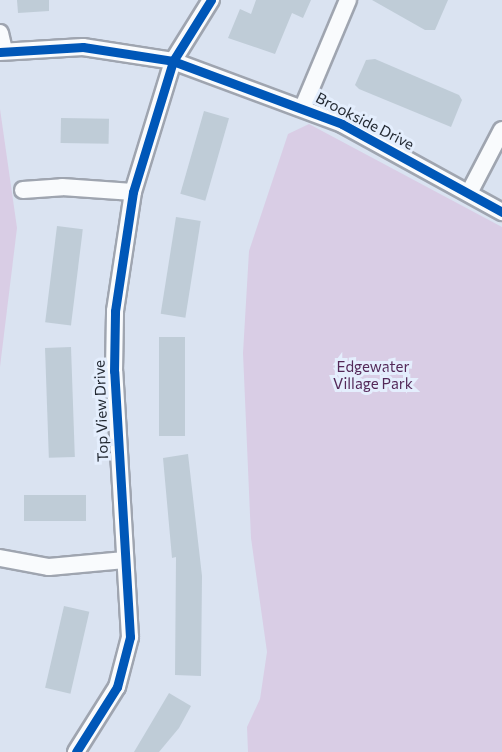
<!DOCTYPE html>
<html>
<head>
<meta charset="utf-8">
<style>
	body { margin:0 }
	#map { position:relative; width:502px; height:752px; overflow:hidden; background:#dae3f1; font-family:Commissioner,sans-serif }
	div>[style] { position:absolute }
	[style*='--x'] { left:calc(var(--x)*1px); top:calc(var(--y)*1px); width:calc(var(--w)*1px); rotate:calc(var(--a)*1deg) }
	.green>* { inset:0; background:#d9cde5 }
	.building>* { inset:0; background:#bfccd7; transform-origin:0 0 }
	.roads { filter:drop-shadow(2px 0 #9fa5b0) drop-shadow(-2px 0 #9fa5b0) drop-shadow(0 2px #9fa5b0) drop-shadow(0 -2px #9fa5b0) }
	.minor>* { height:16px; margin:-8px; padding:0 8px; transform-origin:8px; border-radius:8px; background:#f9fbfd }
	.cycleway>* { height:9px; margin:-4.5px; padding:0 4.5px; transform-origin:4.5px; border-radius:4.5px; background:#0057b8 }
	span { translate:-50% -50%; white-space:nowrap; text-align:center; line-height:1.15; -webkit-text-stroke:6px #e4eefd; paint-order:stroke }
	.street-label { font-size:15px; color:#232932 }
	.park-label { font-size:15px; color:#542959 }
</style>
</head>
<body>
<div id="map">
	<div class="green">
		<i style="clip-path:polygon(0 109px,17px 228px,0 367px)"></i>
		<i style="clip-path:polygon(309px 124px,502px 227px,502px 752px,248px 752px,247px 727px,260px 699px,267px 652px,251px 538px,243px 353px,249px 251px,288px 134px)"></i>
	</div>
	<div class="building">
		<i style="clip-path:polygon(17px 0,49px 0,49px 11px,18px 13px)"></i>
		<i style="clip-path:polygon(256px 0,311px 0,303px 18px,292px 13px,275px 54px,228px 38px,240px 9px,251px 14px)"></i>
		<i style="clip-path:polygon(372px 0,448px 0,435px 30px,425px 30px)"></i>
		<i style="clip-path:polygon(375px 59px,459px 95px,462px 100px,451px 127px,359px 89px,355px 85px,366px 60px)"></i>
		<i style="left:204px;top:111px;width:26px;height:86px;rotate:16deg"></i>
		<i style="left:61px;top:118px;width:48px;height:25px;rotate:1deg"></i>
		<i style="left:176px;top:217px;width:25px;height:98px;rotate:9deg"></i>
		<i style="left:57px;top:226px;width:26px;height:97px;rotate:7deg"></i>
		<i style="left:159px;top:337px;width:26px;height:99px"></i>
		<i style="left:71px;top:347px;width:110px;height:26px;rotate:88deg"></i>
		<i style="clip-path:polygon(188px 454px,202px 576px,201px 676px,175px 675px,176px 557px,172px 558px,163px 458px)"></i>
		<i style="left:24px;top:495px;width:62px;height:26px"></i>
		<i style="left:64px;top:606px;width:26px;height:84px;rotate:13deg"></i>
		<i style="clip-path:polygon(169px 693px,191px 706px,179px 728px,159px 752px,134px 752px)"></i>
	</div>
	<div class="roads">
		<div class="minor">
			<i style="--x:0;--y:33;--w:18;--a:77"></i>
			<i style="--x:0;--y:52;--w:83;--a:-3.4"></i>
			<i style="--x:83;--y:47;--w:91;--a:8.8"></i>
			<i style="--x:173;--y:61;--w:180;--a:20.4"></i>
			<i style="--x:342;--y:124;--w:183;--a:28.8"></i>
			<i style="--x:303;--y:107;--w:116;--a:-67.2"></i>
			<i style="--x:23;--y:190;--w:39;--a:-4"></i>
			<i style="--x:62;--y:187;--w:71;--a:4"></i>
			<i style="--x:469;--y:193;--w:71;--a:-62.4"></i>
			<i style="--x:0;--y:558;--w:50;--a:10.4"></i>
			<i style="--x:49;--y:567;--w:76;--a:-5.3"></i>
			<i style="--x:76;--y:752;--w:77;--a:-57.8"></i>
			<i style="--x:117;--y:687;--w:52;--a:-75.4"></i>
			<i style="--x:130;--y:637;--w:266;--a:-93.4"></i>
			<i style="--x:114;--y:371;--w:60;--a:-89"></i>
			<i style="--x:115;--y:311;--w:120;--a:-81.4"></i>
			<i style="--x:133;--y:192;--w:137;--a:-73"></i>
			<i style="--x:173;--y:61;--w:72;--a:-58.1"></i>
		</div>
	</div>
	<div class="cycleway">
		<i style="--x:0;--y:52;--w:83;--a:-3.4"></i>
		<i style="--x:83;--y:47;--w:91;--a:8.8"></i>
		<i style="--x:173;--y:61;--w:180;--a:20.4"></i>
		<i style="--x:342;--y:124;--w:183;--a:28.8"></i>
		<i style="--x:76;--y:752;--w:77;--a:-57.8"></i>
		<i style="--x:117;--y:687;--w:52;--a:-75.4"></i>
		<i style="--x:130;--y:637;--w:266;--a:-93.4"></i>
		<i style="--x:114;--y:371;--w:60;--a:-89"></i>
		<i style="--x:115;--y:311;--w:120;--a:-81.4"></i>
		<i style="--x:133;--y:192;--w:137;--a:-73"></i>
		<i style="--x:173;--y:61;--w:72;--a:-58.1"></i>
	</div>
	<div class="street-label">
		<span style="left:365px;top:121px;rotate:27deg">Brookside Drive</span>
		<span style="left:101px;top:411px;rotate:-92deg">Top View Drive</span>
	</div>
	<div class="park-label">
		<span style="left:373px;top:375px">Edgewater<br>Village Park</span>
	</div>
</div>
</body>
</html>
